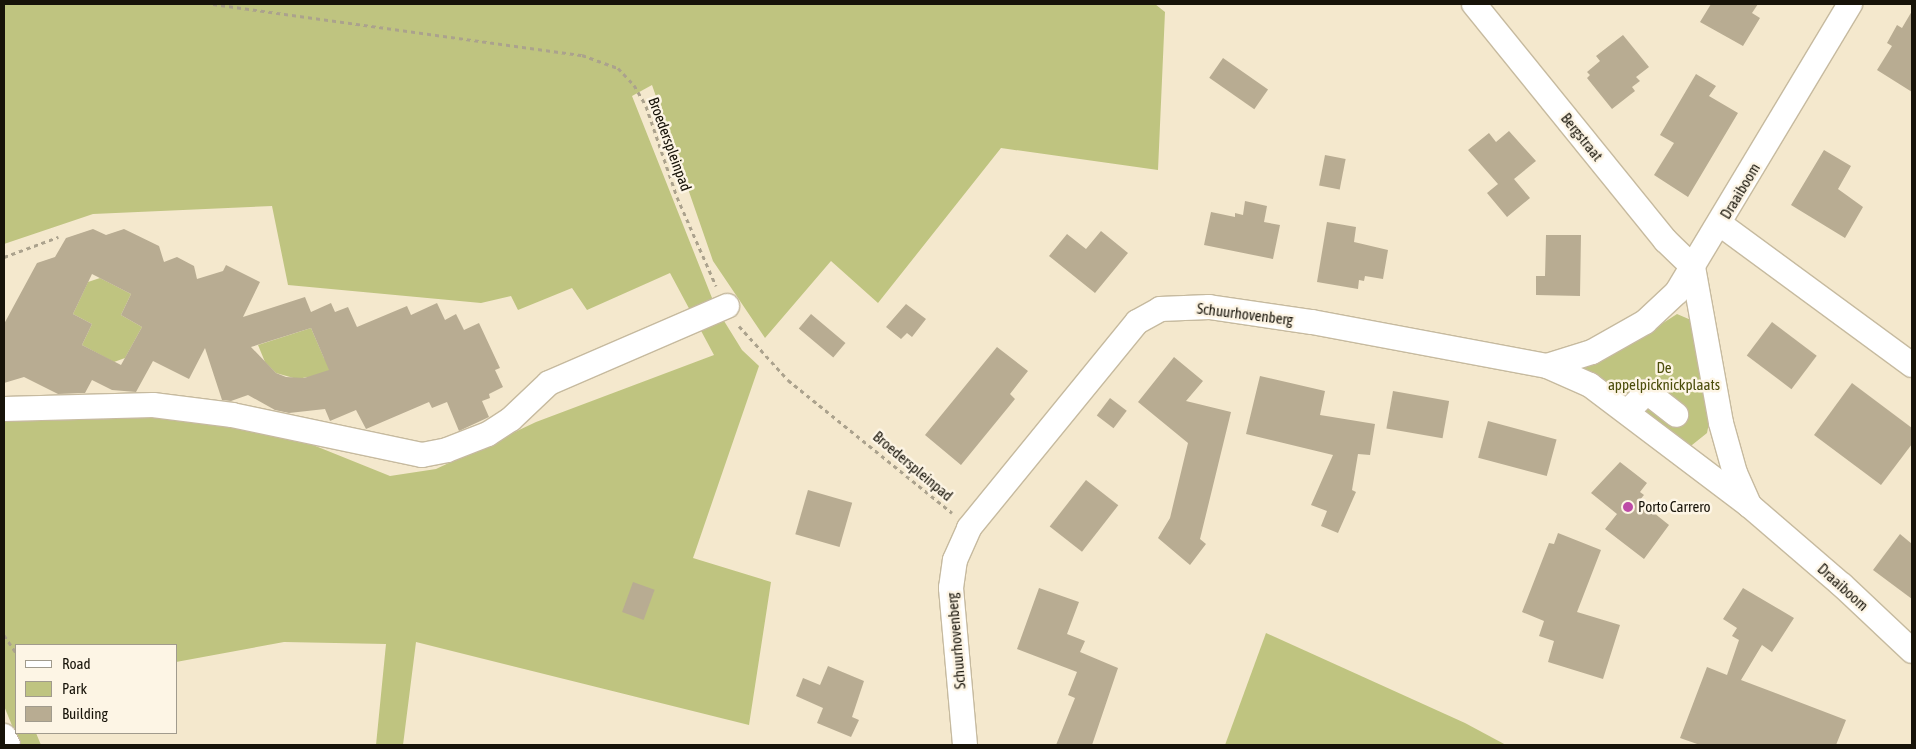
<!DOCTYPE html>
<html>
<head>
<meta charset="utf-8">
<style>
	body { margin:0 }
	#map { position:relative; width:1916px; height:749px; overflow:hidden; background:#f4e8cd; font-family:"Asap Condensed",sans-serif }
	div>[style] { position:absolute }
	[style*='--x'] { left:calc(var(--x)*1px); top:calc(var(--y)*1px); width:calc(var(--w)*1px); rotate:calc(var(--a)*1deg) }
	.green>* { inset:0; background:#bfc480 }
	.building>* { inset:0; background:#b8ac92; transform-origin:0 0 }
	.path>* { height:3px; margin-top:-1.5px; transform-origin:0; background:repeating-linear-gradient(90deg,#aba28d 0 4px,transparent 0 8px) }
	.roads { filter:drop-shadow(1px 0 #c6ba9f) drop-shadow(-1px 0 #c6ba9f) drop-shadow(0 1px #c6ba9f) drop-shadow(0 -1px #c6ba9f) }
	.minor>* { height:24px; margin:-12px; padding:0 12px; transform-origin:12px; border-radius:12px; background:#fff }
	.dots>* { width:14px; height:14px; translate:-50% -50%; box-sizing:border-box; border:2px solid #fdf5e5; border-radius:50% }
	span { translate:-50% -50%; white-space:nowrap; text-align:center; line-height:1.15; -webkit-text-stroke:5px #fdf5e5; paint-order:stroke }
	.street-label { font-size:15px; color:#171309 }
	.park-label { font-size:15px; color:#4b4d0a }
	.poi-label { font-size:15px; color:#171309 }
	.left { translate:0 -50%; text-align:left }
	.frame { position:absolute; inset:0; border:5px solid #171309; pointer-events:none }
	.legend { position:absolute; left:15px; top:644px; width:162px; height:90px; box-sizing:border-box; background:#fdf5e5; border:1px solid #a19b8d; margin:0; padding:6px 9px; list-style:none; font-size:15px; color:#171309 }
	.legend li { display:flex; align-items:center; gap:10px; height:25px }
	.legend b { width:25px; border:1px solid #a19b8d }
</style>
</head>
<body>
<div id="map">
	<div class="green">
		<i style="clip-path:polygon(4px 4px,1155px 4px,1165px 12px,1158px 170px,1001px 148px,878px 303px,831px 261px,765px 338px,713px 261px,652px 85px,632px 96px,716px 308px,742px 350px,759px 366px,693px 558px,771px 582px,749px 725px,416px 642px,403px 745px,376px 745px,386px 644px,284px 642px,176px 662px,176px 645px,16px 645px,16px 733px,36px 733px,41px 745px,20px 745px,4px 706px,4px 422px,110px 412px,182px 417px,313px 445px,390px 476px,436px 469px,536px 422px,714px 355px,670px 273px,587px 310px,572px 288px,518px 310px,511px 296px,481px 303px,288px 285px,272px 206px,93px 214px,4px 244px)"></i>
		<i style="clip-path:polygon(100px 278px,131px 294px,121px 315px,142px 327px,125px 358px,114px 362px,82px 345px,92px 324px,73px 314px,88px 282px)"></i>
		<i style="clip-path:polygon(1677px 314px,1691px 320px,1710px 418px,1707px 433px,1692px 445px,1686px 445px,1567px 369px,1626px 347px)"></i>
		<i style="clip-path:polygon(311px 328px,324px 358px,345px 369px,311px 383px,308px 377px,297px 379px,276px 373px,265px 362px,258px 345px)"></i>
		<i style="clip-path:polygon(1266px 633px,1465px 723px,1506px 745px,1225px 745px)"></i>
	</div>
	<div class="building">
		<i style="clip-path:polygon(1711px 4px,1758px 4px,1752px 13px,1760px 18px,1743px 46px,1700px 22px)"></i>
		<i style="clip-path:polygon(1912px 11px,1912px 92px,1877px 70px,1892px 46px,1887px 43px,1897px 25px,1902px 28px)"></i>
		<i style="clip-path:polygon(1623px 35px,1649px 67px,1636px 77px,1640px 81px,1632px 87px,1635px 91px,1612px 109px,1587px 78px,1590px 75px,1587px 72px,1600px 61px,1596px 56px)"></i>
		<i style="left:1223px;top:58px;width:55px;height:24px;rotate:35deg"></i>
		<i style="clip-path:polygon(1696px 74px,1716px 86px,1709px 96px,1738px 113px,1688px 197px,1654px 175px,1674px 143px,1660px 135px)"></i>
		<i style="clip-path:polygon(1509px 131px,1536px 161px,1514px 179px,1530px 198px,1507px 217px,1487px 193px,1498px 184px,1468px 150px,1489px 133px,1496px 142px)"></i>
		<i style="clip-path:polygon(1824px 150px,1851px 166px,1838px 189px,1863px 207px,1845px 238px,1791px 205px)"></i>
		<i style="left:1325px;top:155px;width:21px;height:31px;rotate:11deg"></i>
		<i style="clip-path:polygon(1245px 201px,1267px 206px,1264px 222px,1280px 225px,1273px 259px,1204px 245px,1211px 212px,1235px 217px,1235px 213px,1243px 215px)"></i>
		<i style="clip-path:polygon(1327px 222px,1356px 227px,1354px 242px,1388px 250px,1383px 279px,1365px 276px,1364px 281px,1359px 280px,1358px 289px,1317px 282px)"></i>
		<i style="clip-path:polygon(evenodd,93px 229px,106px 235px,124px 229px,159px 246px,164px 262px,177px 257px,194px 266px,197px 279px,223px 271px,226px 265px,260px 282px,243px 317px,305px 297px,311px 312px,331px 303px,335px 312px,348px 307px,357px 327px,407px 306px,411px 315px,437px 303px,445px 320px,456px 314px,464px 330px,479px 323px,500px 368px,495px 370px,503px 387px,489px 394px,490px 398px,482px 401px,489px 417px,459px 431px,447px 402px,432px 408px,429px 402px,366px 429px,356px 410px,330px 421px,325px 409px,289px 413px,275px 410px,248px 395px,231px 401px,222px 400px,205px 348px,189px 379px,153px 361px,136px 392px,112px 390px,92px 380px,85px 393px,58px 394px,24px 377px,4px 383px,4px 324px,37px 263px,55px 257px,66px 238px,93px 229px,92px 274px,131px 294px,121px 315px,142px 327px,121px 365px,82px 345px,92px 324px,73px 314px,92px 274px,93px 229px,311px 328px,329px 370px,304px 378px,286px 377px,276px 373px,251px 347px,311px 328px)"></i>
		<i style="clip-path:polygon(1101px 231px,1128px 253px,1095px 293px,1049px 256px,1067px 234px,1086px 249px)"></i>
		<i style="clip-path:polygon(1546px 235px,1581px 235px,1580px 296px,1536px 295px,1536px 276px,1545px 276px)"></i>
		<i style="clip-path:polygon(906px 304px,926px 319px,912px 337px,907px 333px,901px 339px,886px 327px)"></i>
		<i style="left:811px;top:314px;width:45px;height:19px;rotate:40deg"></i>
		<i style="left:1772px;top:322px;width:56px;height:42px;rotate:37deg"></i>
		<i style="clip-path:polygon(997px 347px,1028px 371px,1010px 394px,1015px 399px,961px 465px,925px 435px)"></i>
		<i style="clip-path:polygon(1174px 357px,1203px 381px,1186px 401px,1231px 412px,1200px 539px,1206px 544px,1190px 565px,1158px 538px,1170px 518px,1188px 443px,1138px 402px)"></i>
		<i style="clip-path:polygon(1260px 376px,1325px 391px,1320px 415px,1375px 424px,1370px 455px,1358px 454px,1352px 490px,1356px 492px,1338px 533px,1321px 526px,1327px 511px,1311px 505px,1333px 455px,1246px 434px)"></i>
		<i style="clip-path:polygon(1852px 383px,1912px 428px,1912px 444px,1881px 485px,1814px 435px)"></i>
		<i style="left:1393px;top:391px;width:57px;height:38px;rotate:10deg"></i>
		<i style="left:1110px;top:398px;width:21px;height:22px;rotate:37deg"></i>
		<i style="left:1488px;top:421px;width:71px;height:38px;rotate:15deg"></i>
		<i style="clip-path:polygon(1620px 462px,1647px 483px,1640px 492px,1644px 495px,1639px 501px,1669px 525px,1644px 559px,1605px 529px,1617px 514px,1591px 493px)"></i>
		<i style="left:1086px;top:480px;width:41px;height:59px;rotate:38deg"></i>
		<i style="left:808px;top:490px;width:46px;height:46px;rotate:16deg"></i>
		<i style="clip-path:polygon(1558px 533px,1601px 550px,1577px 612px,1620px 625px,1603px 679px,1548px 662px,1554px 641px,1539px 636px,1544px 621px,1522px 612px,1549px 543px,1554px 544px)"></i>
		<i style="clip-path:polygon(1900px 534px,1912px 544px,1912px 599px,1873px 570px)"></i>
		<i style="left:633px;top:582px;width:23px;height:32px;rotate:20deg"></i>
		<i style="clip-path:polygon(1039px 588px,1079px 602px,1067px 634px,1085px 641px,1080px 652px,1118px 668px,1092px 745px,1056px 745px,1075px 698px,1068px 695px,1077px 672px,1017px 649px)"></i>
		<i style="clip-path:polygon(1743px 588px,1794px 618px,1772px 652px,1762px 645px,1741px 680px,1846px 720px,1836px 745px,1700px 745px,1680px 738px,1707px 667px,1727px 675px,1739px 640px,1732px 636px,1737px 628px,1723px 619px)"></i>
		<i style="clip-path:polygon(828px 666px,864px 681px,852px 717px,859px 720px,851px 737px,817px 723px,823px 708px,796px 696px,803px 678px,820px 685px)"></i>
	</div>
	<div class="path">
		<i style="--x:213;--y:4;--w:373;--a:7.9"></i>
		<i style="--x:582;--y:55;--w:38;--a:20"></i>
		<i style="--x:618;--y:68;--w:23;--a:47"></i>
		<i style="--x:634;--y:85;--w:24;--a:60"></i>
		<i style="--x:646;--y:106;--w:96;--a:71.2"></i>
		<i style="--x:677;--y:197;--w:97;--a:66.3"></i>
		<i style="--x:4;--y:257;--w:58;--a:-20.3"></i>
		<i style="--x:739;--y:326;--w:73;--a:47.8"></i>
		<i style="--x:788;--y:380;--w:211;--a:39"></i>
		<i style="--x:4;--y:635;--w:22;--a:56"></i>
	</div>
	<div class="roads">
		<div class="minor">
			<i style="--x:1474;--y:4;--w:304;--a:51"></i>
			<i style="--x:1665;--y:240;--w:39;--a:44"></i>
			<i style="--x:1693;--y:267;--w:158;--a:79.8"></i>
			<i style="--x:1721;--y:423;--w:52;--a:74.4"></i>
			<i style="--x:1735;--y:473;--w:36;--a:66"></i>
			<i style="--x:1720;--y:224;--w:238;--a:36.3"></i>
			<i style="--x:1547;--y:366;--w:47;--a:23.8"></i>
			<i style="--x:1590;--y:385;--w:201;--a:37.1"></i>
			<i style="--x:1750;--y:506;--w:121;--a:40.7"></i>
			<i style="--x:1842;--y:585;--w:96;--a:43.3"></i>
			<i style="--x:4;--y:409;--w:149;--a:-1.5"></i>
			<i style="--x:153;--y:405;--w:80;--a:7.2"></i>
			<i style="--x:232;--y:415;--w:194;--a:11.9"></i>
			<i style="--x:422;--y:455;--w:25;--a:-11"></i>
			<i style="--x:447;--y:450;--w:44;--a:-21.3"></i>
			<i style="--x:488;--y:434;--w:27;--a:-33"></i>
			<i style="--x:511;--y:419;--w:52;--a:-43.5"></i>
			<i style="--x:549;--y:383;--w:194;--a:-23.4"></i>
			<i style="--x:1627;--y:412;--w:28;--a:-45"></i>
			<i style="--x:1647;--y:392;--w:37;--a:38"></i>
			<i style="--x:4;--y:736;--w:10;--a:66"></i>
			<i style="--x:965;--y:745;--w:158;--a:-95.1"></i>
			<i style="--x:951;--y:588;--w:28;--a:-82"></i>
			<i style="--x:955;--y:560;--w:35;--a:-66"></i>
			<i style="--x:969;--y:528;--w:266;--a:-50.8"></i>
			<i style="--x:1137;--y:322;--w:26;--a:-29"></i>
			<i style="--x:1160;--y:309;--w:49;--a:-2.3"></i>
			<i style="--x:1209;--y:307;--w:104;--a:8.3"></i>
			<i style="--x:1312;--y:322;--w:239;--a:10.6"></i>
			<i style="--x:1547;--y:366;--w:47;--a:-17.3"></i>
			<i style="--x:1592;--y:352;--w:61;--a:-29.5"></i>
			<i style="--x:1645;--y:322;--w:44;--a:-43.2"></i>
			<i style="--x:1677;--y:292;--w:336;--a:-59"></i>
		</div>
	</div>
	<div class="dots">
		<i style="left:1628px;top:507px;background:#bd4ba7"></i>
	</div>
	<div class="street-label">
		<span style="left:1582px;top:137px;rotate:51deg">Bergstraat</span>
		<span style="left:670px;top:144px;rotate:70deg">Broederspleinpad</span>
		<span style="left:1740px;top:191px;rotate:-59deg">Draaiboom</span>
		<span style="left:1245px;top:314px;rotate:7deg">Schuurhovenberg</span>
		<span style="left:913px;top:466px;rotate:40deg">Broederspleinpad</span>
		<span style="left:1843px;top:587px;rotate:42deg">Draaiboom</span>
		<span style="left:956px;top:641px;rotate:-95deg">Schuurhovenberg</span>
	</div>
	<div class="park-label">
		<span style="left:1664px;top:376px">De<br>appelpicknickplaats</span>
	</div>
	<div class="poi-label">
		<span class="left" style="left:1638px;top:507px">Porto Carrero</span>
	</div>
	<div class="frame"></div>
	<ul class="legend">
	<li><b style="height:6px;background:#fff"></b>Road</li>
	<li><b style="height:14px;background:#bfc480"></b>Park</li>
	<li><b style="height:14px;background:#b8ac92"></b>Building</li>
	</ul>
</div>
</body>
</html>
